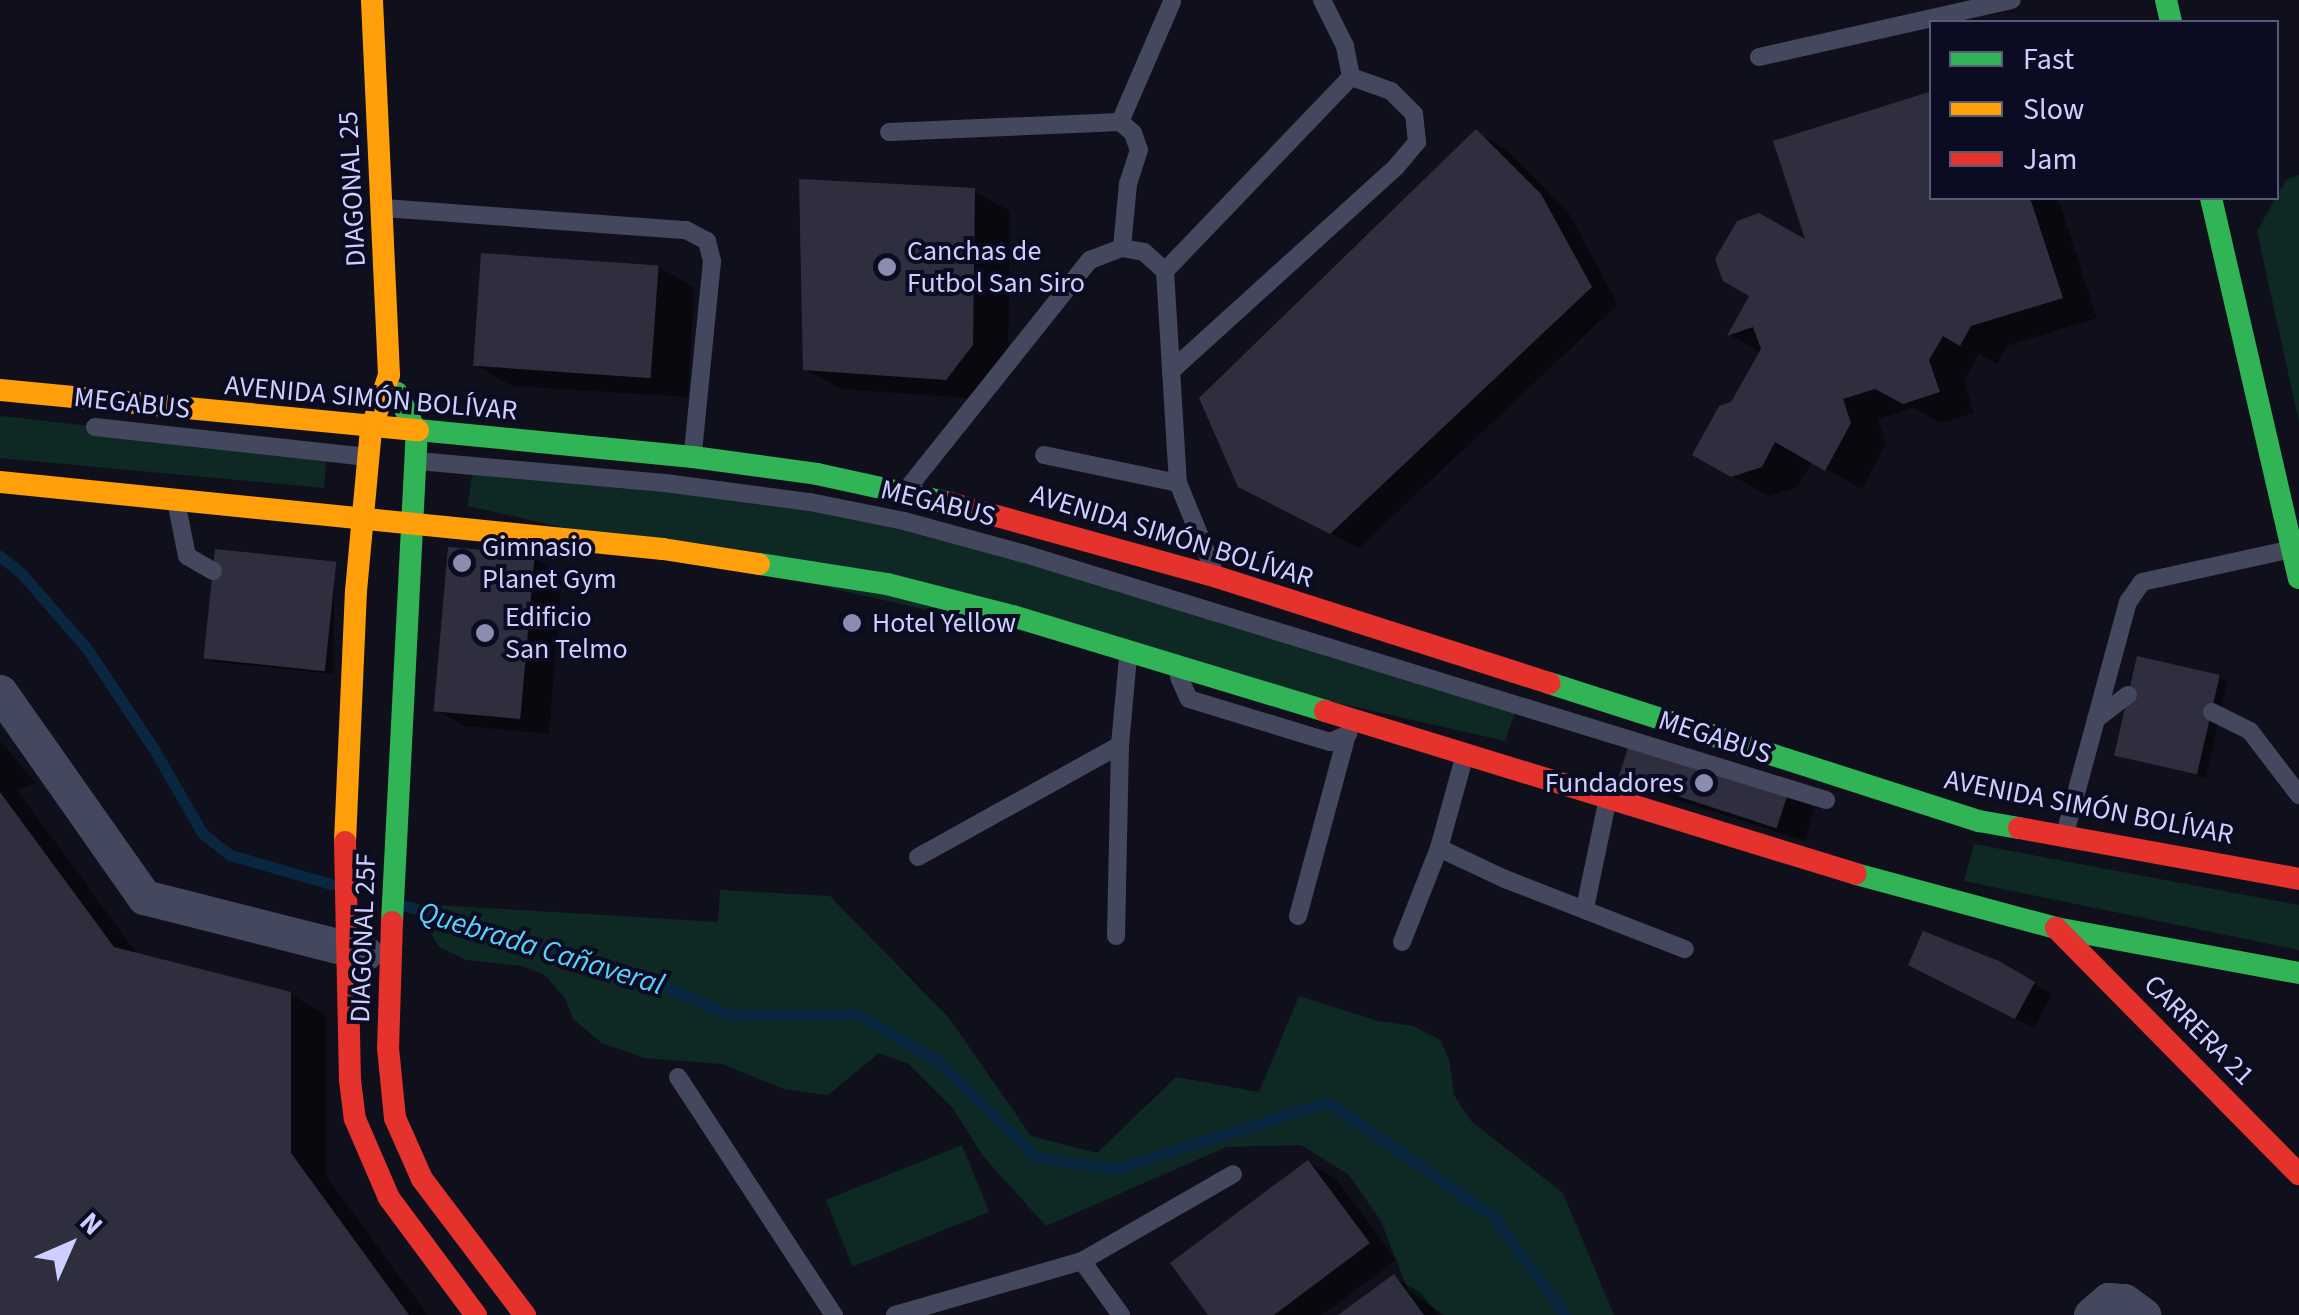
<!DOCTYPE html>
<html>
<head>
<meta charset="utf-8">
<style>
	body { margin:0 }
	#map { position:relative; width:2299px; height:1315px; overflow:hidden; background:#10101c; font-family:"Source Sans 3",sans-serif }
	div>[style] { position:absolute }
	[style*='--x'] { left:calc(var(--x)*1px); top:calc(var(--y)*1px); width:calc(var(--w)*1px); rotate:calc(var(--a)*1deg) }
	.green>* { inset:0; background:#0e2824; transform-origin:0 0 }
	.shadow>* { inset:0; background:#0007 }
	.stream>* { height:11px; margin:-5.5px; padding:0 5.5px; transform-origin:5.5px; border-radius:5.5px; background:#092740 }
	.building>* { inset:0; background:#2e2e3e; transform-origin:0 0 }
	.lane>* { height:18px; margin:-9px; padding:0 9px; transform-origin:9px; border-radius:9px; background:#44485e }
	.street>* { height:35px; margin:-17.5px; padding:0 17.5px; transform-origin:17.5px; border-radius:17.5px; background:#44485e }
	.fast>* { height:22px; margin:-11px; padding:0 11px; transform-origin:11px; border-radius:11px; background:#30b455 }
	.slow>* { height:22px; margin:-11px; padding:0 11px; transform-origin:11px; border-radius:11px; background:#ff9f0a }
	.jam>* { height:22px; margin:-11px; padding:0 11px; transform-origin:11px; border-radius:11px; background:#e5322d }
	.dots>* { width:28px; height:28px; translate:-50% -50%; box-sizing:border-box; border:5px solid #0b0c21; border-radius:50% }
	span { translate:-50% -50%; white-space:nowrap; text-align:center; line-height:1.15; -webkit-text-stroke:8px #0b0c21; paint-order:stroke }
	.street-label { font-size:28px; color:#cccfff }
	.poi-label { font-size:28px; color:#cccfff }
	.left { translate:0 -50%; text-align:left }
	.right { translate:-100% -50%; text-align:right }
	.water-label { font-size:30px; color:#5ad1ff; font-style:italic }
	.legend { position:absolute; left:1929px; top:20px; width:350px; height:180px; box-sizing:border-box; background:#0b0c21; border:2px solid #585a7a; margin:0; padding:12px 18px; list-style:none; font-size:30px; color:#cccfff }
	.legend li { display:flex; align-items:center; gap:20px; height:50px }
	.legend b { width:50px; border:2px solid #585a7a }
	.north { position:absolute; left:20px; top:1195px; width:100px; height:100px; -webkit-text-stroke:8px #0b0c21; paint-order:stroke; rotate:45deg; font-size:28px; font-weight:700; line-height:40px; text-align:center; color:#cccfff }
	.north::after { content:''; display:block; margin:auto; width:35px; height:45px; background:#cccfff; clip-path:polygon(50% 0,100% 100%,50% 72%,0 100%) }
</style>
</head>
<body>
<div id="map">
	<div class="green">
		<i style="clip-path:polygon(2299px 175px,2299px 422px,2257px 231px,2286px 180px)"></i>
		<i style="clip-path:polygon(0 416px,327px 452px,324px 488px,0 458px)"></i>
		<i style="clip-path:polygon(473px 466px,904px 521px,1518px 704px,1505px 741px,468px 506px)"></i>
		<i style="clip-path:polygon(1974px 844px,2299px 905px,2299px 950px,1964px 881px)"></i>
		<i style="clip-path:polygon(720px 890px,830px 896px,949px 1018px,1031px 1136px,1097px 1153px,1176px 1077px,1259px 1092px,1299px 996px,1378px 1021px,1413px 1026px,1440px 1040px,1449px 1059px,1454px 1095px,1471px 1121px,1563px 1193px,1614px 1315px,1444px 1315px,1408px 1290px,1381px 1221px,1349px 1175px,1301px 1145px,1226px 1147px,1046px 1226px,983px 1156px,952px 1107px,909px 1064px,879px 1053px,828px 1095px,784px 1089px,722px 1064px,644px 1058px,602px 1043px,574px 1020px,564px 997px,546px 976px,523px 966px,466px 960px,439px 947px,430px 932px,437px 905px,718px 922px)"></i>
		<i style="left:962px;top:1145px;width:72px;height:147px;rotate:68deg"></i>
	</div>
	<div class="shadow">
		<i style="clip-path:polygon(1476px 132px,1504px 148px,1568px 212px,1618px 304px,1359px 548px,1268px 501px)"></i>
		<i style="clip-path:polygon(974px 191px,1010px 211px,1008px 366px,983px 399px,841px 389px,805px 369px)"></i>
		<i style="clip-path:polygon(1932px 198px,2058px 198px,2097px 318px,2007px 346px,1997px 364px,1979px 354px,1964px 381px,1974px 413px,1941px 423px,1913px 408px,1878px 419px,1886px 444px,1862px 489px,1812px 461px,1798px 487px,1768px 496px,1695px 454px,1733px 404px,1761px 353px,1730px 335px,1752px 295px,1810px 245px)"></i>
		<i style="clip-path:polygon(659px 267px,694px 288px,688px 397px,512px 386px,476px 365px)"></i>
		<i style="clip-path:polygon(535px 558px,562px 574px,549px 734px,464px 726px,437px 710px)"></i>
		<i style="clip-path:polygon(335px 564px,333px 674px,215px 662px,207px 657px)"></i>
		<i style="clip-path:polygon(2219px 678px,2227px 682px,2206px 778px,2117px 754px)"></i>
		<i style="clip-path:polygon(0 741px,36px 783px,17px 790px,139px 956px,290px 994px,326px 1015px,326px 1176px,428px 1315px,0 1315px)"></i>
		<i style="clip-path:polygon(1649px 791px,1788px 792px,1815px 808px,1805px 841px)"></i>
		<i style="clip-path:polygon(1997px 963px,2052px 994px,2034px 1028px,1929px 975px)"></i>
		<i style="clip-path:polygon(1309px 1163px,1336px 1179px,1396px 1260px,1322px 1315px,1211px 1315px)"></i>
		<i style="clip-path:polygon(1394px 1277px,1421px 1293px,1438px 1315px,1344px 1315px)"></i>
	</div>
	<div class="stream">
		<i style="--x:0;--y:556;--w:28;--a:39"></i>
		<i style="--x:22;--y:574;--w:101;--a:49"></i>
		<i style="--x:88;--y:650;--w:121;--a:56.4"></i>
		<i style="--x:155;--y:751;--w:96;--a:60"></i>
		<i style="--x:203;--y:834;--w:34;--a:38"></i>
		<i style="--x:230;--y:855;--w:105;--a:16"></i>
		<i style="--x:406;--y:906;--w:234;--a:16.3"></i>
		<i style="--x:631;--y:972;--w:108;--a:23.5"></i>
		<i style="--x:730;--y:1015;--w:127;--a:-0.5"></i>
		<i style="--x:857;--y:1014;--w:92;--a:29.9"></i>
		<i style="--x:937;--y:1060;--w:139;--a:44.4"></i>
		<i style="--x:1036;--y:1157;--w:80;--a:8.6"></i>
		<i style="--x:1115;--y:1169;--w:223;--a:-17.5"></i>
		<i style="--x:1328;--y:1102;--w:202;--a:34.7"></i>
		<i style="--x:1494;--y:1217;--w:121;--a:54.1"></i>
	</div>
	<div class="building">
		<i style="clip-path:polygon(1932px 91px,1932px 198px,2030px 198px,2063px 298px,1971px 326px,1960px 346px,1943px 336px,1929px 360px,1940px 392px,1903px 404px,1875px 389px,1843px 399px,1851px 423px,1825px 471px,1775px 442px,1762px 467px,1731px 477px,1692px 455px,1719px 406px,1731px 402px,1761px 349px,1753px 327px,1727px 336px,1749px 296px,1723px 281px,1715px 259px,1737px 221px,1759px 213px,1805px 239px,1773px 141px)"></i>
		<i style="clip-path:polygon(1476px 129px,1541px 194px,1592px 287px,1330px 534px,1238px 487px,1199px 398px)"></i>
		<i style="clip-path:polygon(799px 179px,975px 188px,973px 345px,946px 380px,803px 370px)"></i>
		<i style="left:481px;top:253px;width:178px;height:113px;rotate:4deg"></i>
		<i style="left:448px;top:547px;width:87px;height:165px;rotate:5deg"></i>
		<i style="left:215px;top:549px;width:122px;height:110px;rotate:6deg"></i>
		<i style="left:2137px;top:656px;width:85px;height:102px;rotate:13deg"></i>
		<i style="left:1631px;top:739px;width:166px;height:40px;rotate:18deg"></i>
		<i style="clip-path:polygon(0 792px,114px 947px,291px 992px,291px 1153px,409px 1315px,0 1315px)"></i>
		<i style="clip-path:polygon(1923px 931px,1999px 961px,2035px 982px,2015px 1019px,1908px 965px)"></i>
		<i style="clip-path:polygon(1308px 1160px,1370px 1243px,1274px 1315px,1208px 1315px,1170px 1263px)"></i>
		<i style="clip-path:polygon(1394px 1274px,1424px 1315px,1338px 1315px)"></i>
	</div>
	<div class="lane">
		<i style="--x:1322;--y:0;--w:51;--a:63.4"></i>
		<i style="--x:1345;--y:46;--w:32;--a:79"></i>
		<i style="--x:1759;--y:57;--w:259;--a:-12.7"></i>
		<i style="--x:1120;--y:122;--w:131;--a:-66.6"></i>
		<i style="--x:889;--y:132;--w:231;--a:-2.5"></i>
		<i style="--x:1120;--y:122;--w:17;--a:40"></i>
		<i style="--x:1133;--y:133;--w:18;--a:71"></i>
		<i style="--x:1139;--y:150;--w:36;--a:108"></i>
		<i style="--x:1128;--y:184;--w:64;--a:95.4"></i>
		<i style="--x:384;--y:208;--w:303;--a:4.2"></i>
		<i style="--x:686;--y:230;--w:24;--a:28"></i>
		<i style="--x:707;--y:241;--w:21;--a:76"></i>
		<i style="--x:712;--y:261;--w:192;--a:95.7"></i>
		<i style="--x:1165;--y:271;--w:269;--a:-46.2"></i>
		<i style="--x:1171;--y:371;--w:304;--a:-42.2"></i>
		<i style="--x:1396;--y:167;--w:33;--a:-50"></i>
		<i style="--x:1417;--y:142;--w:28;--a:-96"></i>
		<i style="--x:1414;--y:114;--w:33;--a:-135"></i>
		<i style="--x:1391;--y:91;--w:42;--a:-160.7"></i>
		<i style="--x:95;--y:427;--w:274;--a:6.3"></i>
		<i style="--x:1044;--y:455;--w:137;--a:11.8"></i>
		<i style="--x:418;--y:461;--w:248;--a:5.1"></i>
		<i style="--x:665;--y:483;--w:146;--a:7.5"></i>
		<i style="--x:810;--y:502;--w:96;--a:11.4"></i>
		<i style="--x:904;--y:521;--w:125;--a:15.3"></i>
		<i style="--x:1025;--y:554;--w:838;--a:17.07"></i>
		<i style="--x:911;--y:484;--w:287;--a:-51.4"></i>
		<i style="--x:1090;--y:260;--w:34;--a:-21"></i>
		<i style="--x:1122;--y:248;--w:22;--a:10"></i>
		<i style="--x:1144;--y:252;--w:28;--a:42"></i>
		<i style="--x:1165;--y:271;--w:212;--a:86.5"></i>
		<i style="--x:1178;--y:483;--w:90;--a:67.7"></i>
		<i style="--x:177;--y:506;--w:51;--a:78.7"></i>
		<i style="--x:187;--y:556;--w:30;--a:30"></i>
		<i style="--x:1179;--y:677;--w:24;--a:66"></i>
		<i style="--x:1189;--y:699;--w:147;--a:17"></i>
		<i style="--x:1330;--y:742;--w:20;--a:-24"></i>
		<i style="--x:2212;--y:712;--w:42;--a:26.6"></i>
		<i style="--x:2250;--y:731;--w:81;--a:52.6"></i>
		<i style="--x:2096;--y:719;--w:40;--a:-37"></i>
		<i style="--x:2066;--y:830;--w:236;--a:-74.8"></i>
		<i style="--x:2128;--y:602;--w:24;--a:-55"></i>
		<i style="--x:2142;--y:582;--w:148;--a:-12.4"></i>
		<i style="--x:1439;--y:848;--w:73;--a:25.2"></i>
		<i style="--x:1505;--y:879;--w:193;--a:21.3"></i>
		<i style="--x:918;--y:857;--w:231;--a:-29"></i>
		<i style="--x:1585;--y:908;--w:107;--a:-78.2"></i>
		<i style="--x:1298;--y:916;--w:184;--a:-74.9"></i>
		<i style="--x:1116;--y:936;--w:191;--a:-88.8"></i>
		<i style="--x:1120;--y:745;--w:88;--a:-84.8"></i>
		<i style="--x:1402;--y:942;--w:101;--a:-68.5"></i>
		<i style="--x:1439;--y:848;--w:93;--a:-74.5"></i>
		<i style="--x:678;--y:1077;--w:285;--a:56.8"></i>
		<i style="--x:1082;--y:1261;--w:67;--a:54.2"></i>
		<i style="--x:895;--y:1315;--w:195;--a:-16.1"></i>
		<i style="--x:1082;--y:1261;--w:174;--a:-29.9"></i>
	</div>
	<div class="street">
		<i style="--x:0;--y:692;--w:251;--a:54.9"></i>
		<i style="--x:144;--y:897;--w:228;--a:14.2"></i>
		<i style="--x:2091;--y:1315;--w:23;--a:-41"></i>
		<i style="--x:2108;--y:1300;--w:16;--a:4"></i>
		<i style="--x:2124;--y:1301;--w:24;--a:36"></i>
	</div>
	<div class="fast">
		<i style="--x:2166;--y:0;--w:23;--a:77"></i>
		<i style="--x:2211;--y:198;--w:390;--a:77"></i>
		<i style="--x:418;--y:430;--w:276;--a:5.6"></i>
		<i style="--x:693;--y:457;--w:125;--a:7.8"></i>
		<i style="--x:817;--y:474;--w:136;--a:12.3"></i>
		<i style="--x:759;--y:564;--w:130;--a:8.9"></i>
		<i style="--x:887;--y:584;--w:130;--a:14.3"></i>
		<i style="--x:1013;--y:616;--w:326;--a:16.9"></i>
		<i style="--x:1549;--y:683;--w:452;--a:17.8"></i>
		<i style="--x:1979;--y:821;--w:41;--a:9.9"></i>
		<i style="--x:1856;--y:874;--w:207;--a:15.1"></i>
		<i style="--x:2056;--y:928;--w:247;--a:10.5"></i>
		<i style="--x:392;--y:922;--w:490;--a:-87.1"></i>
		<i style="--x:417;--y:433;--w:45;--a:-116.6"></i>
	</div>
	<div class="slow">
		<i style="--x:0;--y:390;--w:420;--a:5.5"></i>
		<i style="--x:0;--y:482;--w:666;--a:5.77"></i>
		<i style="--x:663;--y:549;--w:97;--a:8.9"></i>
		<i style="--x:345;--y:842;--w:251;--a:-87.5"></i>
		<i style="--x:356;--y:591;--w:162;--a:-84.7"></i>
		<i style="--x:371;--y:430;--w:58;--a:-71.9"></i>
		<i style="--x:389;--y:375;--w:375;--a:-92.6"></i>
	</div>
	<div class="jam">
		<i style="--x:950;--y:503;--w:277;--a:15.5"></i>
		<i style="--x:1217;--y:577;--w:349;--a:17.7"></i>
		<i style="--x:1325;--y:711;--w:555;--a:17.06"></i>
		<i style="--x:2019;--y:828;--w:285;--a:10.3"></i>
		<i style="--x:345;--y:842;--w:238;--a:88.8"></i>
		<i style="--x:350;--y:1080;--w:39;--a:83"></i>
		<i style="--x:355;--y:1119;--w:86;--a:66.7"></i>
		<i style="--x:389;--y:1198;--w:146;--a:53.4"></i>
		<i style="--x:392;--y:922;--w:126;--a:91.8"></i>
		<i style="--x:388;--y:1048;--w:70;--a:84.3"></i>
		<i style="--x:395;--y:1118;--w:67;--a:66.1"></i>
		<i style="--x:422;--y:1179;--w:171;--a:52.9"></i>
		<i style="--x:2056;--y:928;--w:346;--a:45.4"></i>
	</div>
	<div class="dots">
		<i style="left:887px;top:267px;background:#8a8cb0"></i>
		<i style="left:462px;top:563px;background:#8a8cb0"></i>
		<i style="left:852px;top:623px;background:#8a8cb0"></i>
		<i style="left:485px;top:633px;background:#8a8cb0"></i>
		<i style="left:1704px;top:783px;background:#8a8cb0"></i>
	</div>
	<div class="street-label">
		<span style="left:352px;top:189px;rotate:-93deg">DIAGONAL 25</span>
		<span style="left:371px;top:398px;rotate:5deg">AVENIDA SIMÓN BOLÍVAR</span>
		<span style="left:132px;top:403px;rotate:6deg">MEGABUS</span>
		<span style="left:938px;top:503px;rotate:14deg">MEGABUS</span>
		<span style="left:1172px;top:536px;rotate:17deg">AVENIDA SIMÓN BOLÍVAR</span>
		<span style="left:1715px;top:737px;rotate:18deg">MEGABUS</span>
		<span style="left:2089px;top:807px;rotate:11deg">AVENIDA SIMÓN BOLÍVAR</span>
		<span style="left:363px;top:938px;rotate:-88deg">DIAGONAL 25F</span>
		<span style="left:2199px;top:1030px;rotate:45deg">CARRERA 21</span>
	</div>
	<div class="poi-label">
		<span class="left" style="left:907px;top:267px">Canchas de<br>Futbol San Siro</span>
		<span class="left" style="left:482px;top:563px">Gimnasio<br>Planet Gym</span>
		<span class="left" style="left:505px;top:633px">Edificio<br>San Telmo</span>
		<span class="left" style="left:872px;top:623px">Hotel Yellow</span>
		<span class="right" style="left:1684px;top:783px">Fundadores</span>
	</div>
	<div class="water-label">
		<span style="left:541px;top:949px;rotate:17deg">Quebrada Cañaveral</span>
	</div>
	<ul class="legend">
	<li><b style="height:12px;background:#30b455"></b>Fast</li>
	<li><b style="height:12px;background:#ff9f0a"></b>Slow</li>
	<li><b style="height:12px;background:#e5322d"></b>Jam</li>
	</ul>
	<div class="north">N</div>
</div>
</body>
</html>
